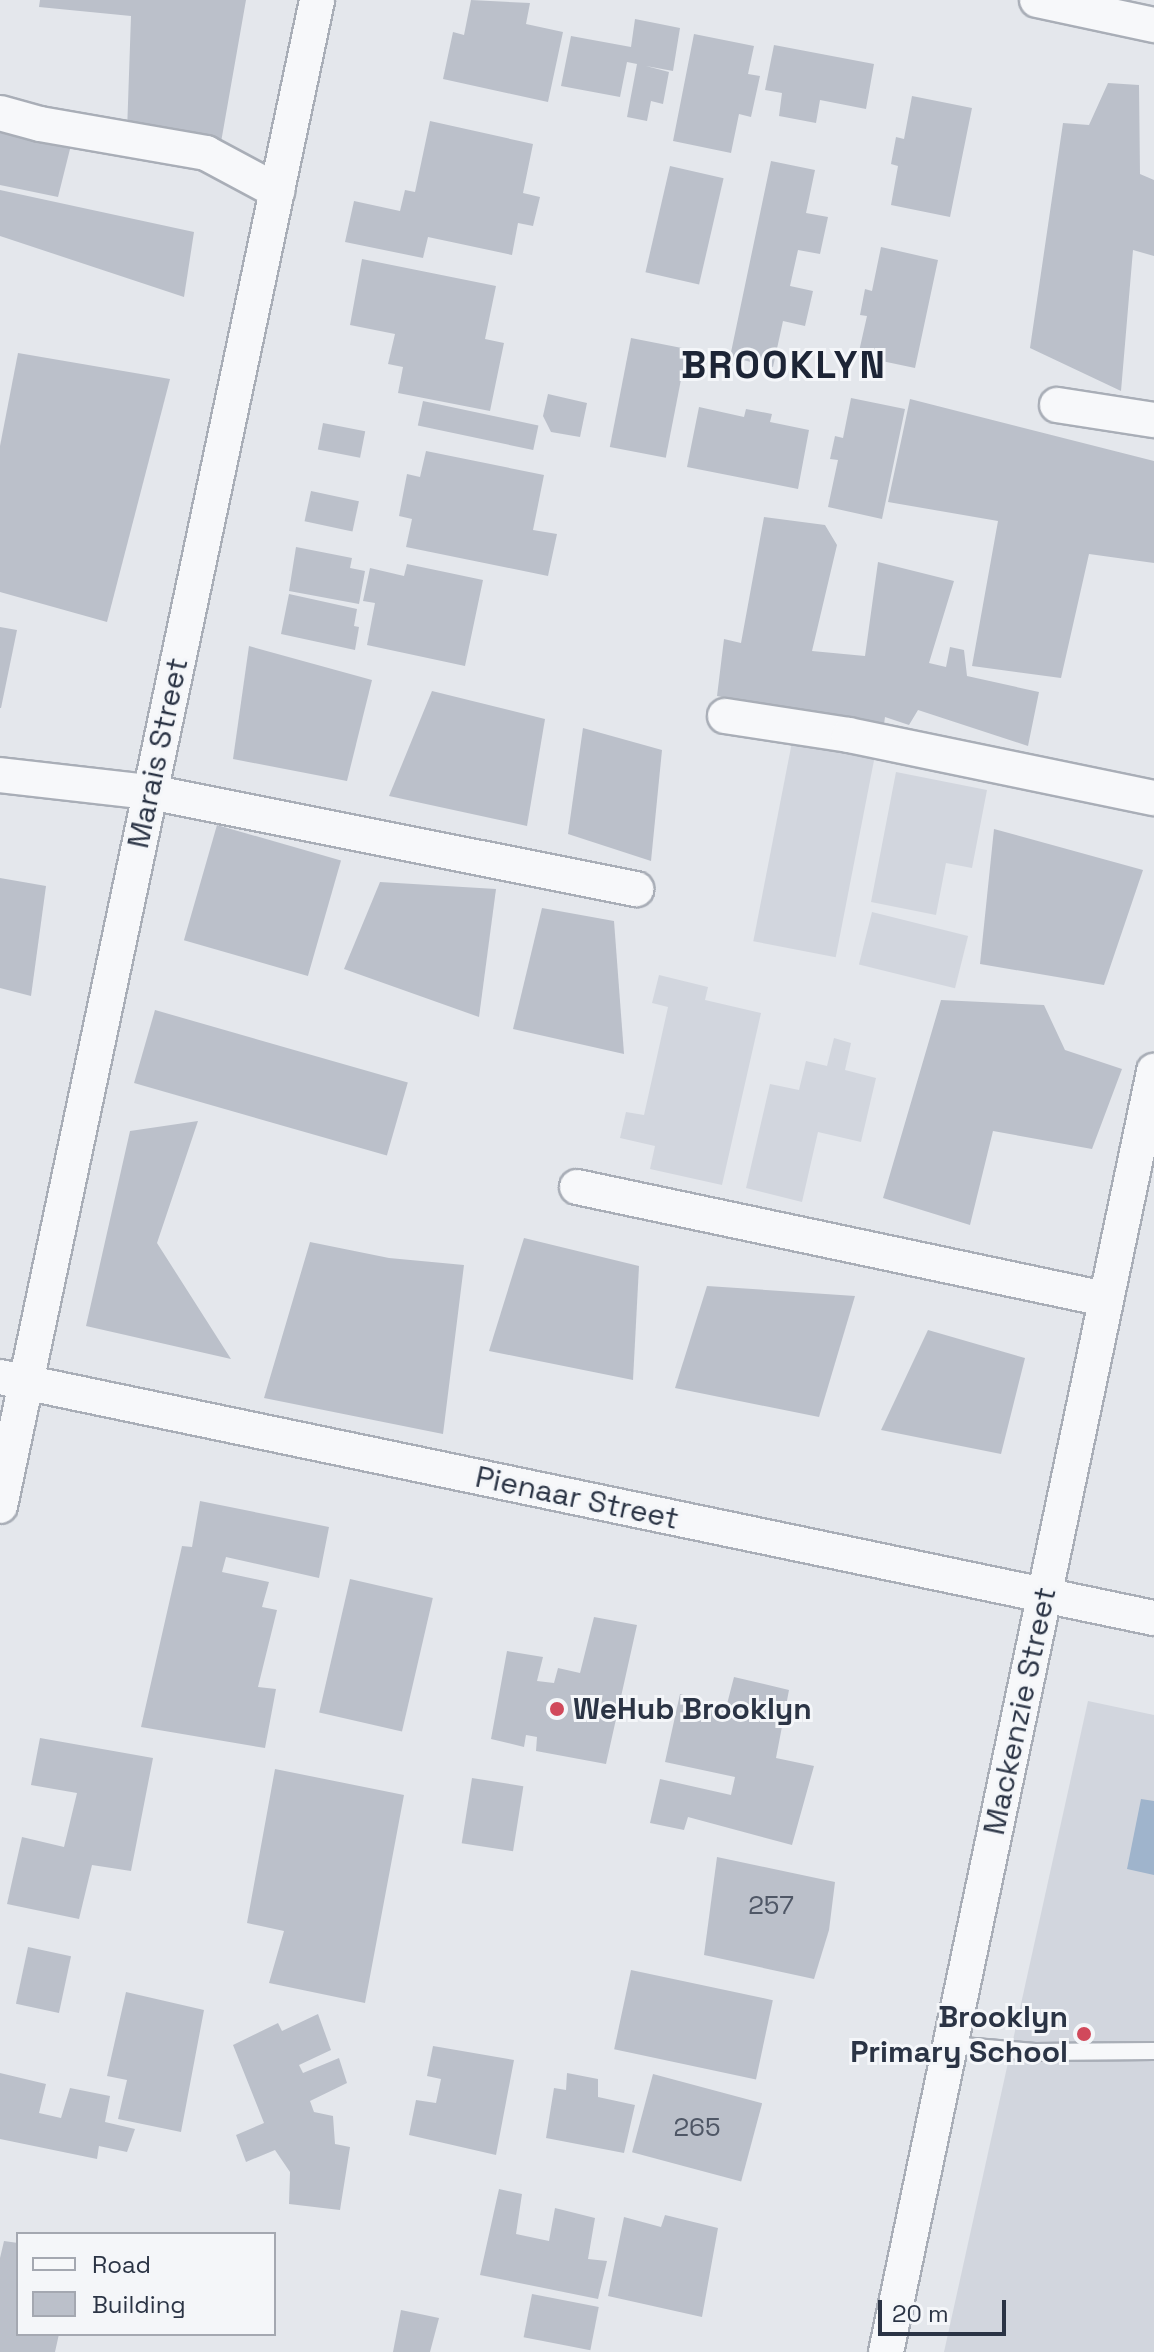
<!DOCTYPE html>
<html>
<head>
<meta charset="utf-8">
<style>
	body { margin:0 }
	#map { position:relative; width:1154px; height:2352px; overflow:hidden; background:#e4e7ec; font-family:"Space Grotesk",sans-serif }
	div>[style] { position:absolute }
	[style*='--x'] { left:calc(var(--x)*1px); top:calc(var(--y)*1px); width:calc(var(--w)*1px); rotate:calc(var(--a)*1deg) }
	.built>* { inset:0; background:#d2d6de; transform-origin:0 0 }
	.water>* { inset:0; background:#9fb4cc }
	.building>* { inset:0; background:#bbc0ca; transform-origin:0 0 }
	.roads { filter:drop-shadow(2px 0 #a9aeb7) drop-shadow(-2px 0 #a9aeb7) drop-shadow(0 2px #a9aeb7) drop-shadow(0 -2px #a9aeb7) }
	.lane>* { height:16px; margin:-8px; padding:0 8px; transform-origin:8px; border-radius:8px; background:#f7f8fa }
	.street>* { height:34px; margin:-17px; padding:0 17px; transform-origin:17px; border-radius:17px; background:#f7f8fa }
	.dots>* { width:22px; height:22px; translate:-50% -50%; box-sizing:border-box; border:4px solid #f4f6f9; border-radius:50% }
	span { translate:-50% -50%; white-space:nowrap; text-align:center; line-height:1.15; -webkit-text-stroke:6px #f4f6f9; paint-order:stroke }
	.number-label { font-size:26px; color:#4f5766 }
	.number-label span { -webkit-text-stroke-width:0 }
	.street-label { font-size:30px; color:#2b3445 }
	.poi-label { font-size:30px; color:#2b3445; font-weight:700 }
	.left { translate:0 -50%; text-align:left }
	.right { translate:-100% -50%; text-align:right }
	.district-label { font-size:38px; color:#1d2536; font-weight:700; letter-spacing:2px }
	.legend { position:absolute; left:16px; top:2232px; width:260px; height:104px; box-sizing:border-box; background:#f4f6f9; border:2px solid #a4a8b1; margin:0; padding:10px 14px; list-style:none; font-size:24px; color:#2b3445 }
	.legend li { display:flex; align-items:center; gap:16px; height:40px }
	.legend b { width:40px; border:2px solid #a4a8b1 }
	.scale { position:absolute; left:878px; top:2300px; width:128px; height:36px; box-sizing:border-box; border:4px solid #2b3445; border-top:0; padding-left:10px; font-size:24px; line-height:28px; white-space:nowrap; color:#2b3445; -webkit-text-stroke:6px #f4f6f9; paint-order:stroke }
</style>
</head>
<body>
<div id="map">
	<div class="built">
		<i style="left:792px;top:742px;width:84px;height:203px;rotate:11deg"></i>
		<i style="clip-path:polygon(896px 772px,987px 790px,972px 868px,946px 863px,936px 915px,871px 902px)"></i>
		<i style="left:872px;top:912px;width:99px;height:54px;rotate:14deg"></i>
		<i style="clip-path:polygon(659px 975px,708px 987px,705px 1000px,761px 1013px,722px 1185px,650px 1169px,655px 1146px,620px 1138px,626px 1112px,644px 1115px,668px 1007px,652px 1003px)"></i>
		<i style="clip-path:polygon(834px 1038px,851px 1043px,845px 1070px,876px 1078px,861px 1142px,818px 1132px,802px 1202px,746px 1188px,770px 1084px,799px 1090px,806px 1061px,827px 1066px)"></i>
		<i style="clip-path:polygon(1088px 1701px,1154px 1715px,1154px 2352px,944px 2352px)"></i>
	</div>
	<div class="water">
		<i style="clip-path:polygon(1141px 1799px,1154px 1801px,1154px 1875px,1127px 1869px)"></i>
	</div>
	<div class="building">
		<i style="clip-path:polygon(40px 0,246px 0,220px 148px,127px 132px,131px 16px,39px 7px)"></i>
		<i style="clip-path:polygon(471px 0,530px 3px,526px 24px,563px 32px,548px 102px,443px 79px,453px 32px,464px 35px)"></i>
		<i style="clip-path:polygon(635px 19px,680px 28px,673px 71px,646px 66px,669px 72px,663px 104px,651px 101px,647px 121px,627px 117px,637px 64px,627px 62px,620px 97px,561px 86px,571px 36px,631px 47px)"></i>
		<i style="clip-path:polygon(694px 34px,754px 46px,748px 74px,760px 76px,751px 117px,739px 114px,731px 153px,673px 141px)"></i>
		<i style="clip-path:polygon(774px 45px,874px 64px,866px 109px,820px 100px,816px 123px,779px 116px,782px 93px,765px 90px)"></i>
		<i style="clip-path:polygon(1108px 83px,1139px 85px,1140px 174px,1154px 180px,1154px 256px,1133px 250px,1121px 391px,1030px 348px,1063px 123px,1089px 125px)"></i>
		<i style="clip-path:polygon(912px 96px,972px 108px,950px 217px,891px 205px,898px 166px,891px 164px,896px 137px,904px 139px)"></i>
		<i style="clip-path:polygon(430px 121px,533px 144px,523px 193px,540px 197px,533px 226px,518px 223px,512px 255px,428px 237px,423px 258px,345px 242px,354px 201px,400px 211px,405px 190px,415px 192px)"></i>
		<i style="clip-path:polygon(0 127px,72px 141px,58px 197px,0 185px)"></i>
		<i style="clip-path:polygon(771px 161px,815px 170px,806px 213px,828px 217px,820px 254px,798px 250px,790px 286px,813px 291px,805px 326px,783px 321px,773px 367px,730px 357px)"></i>
		<i style="left:670px;top:166px;width:55px;height:109px;rotate:13deg"></i>
		<i style="clip-path:polygon(0 190px,194px 232px,184px 297px,0 236px)"></i>
		<i style="clip-path:polygon(881px 247px,938px 260px,915px 368px,858px 356px,867px 316px,860px 315px,865px 289px,872px 291px)"></i>
		<i style="clip-path:polygon(362px 259px,496px 286px,485px 339px,504px 343px,490px 411px,398px 393px,403px 367px,388px 364px,395px 334px,350px 325px)"></i>
		<i style="left:631px;top:338px;width:57px;height:111px;rotate:11deg"></i>
		<i style="clip-path:polygon(18px 353px,170px 379px,107px 622px,0 592px,0 446px)"></i>
		<i style="clip-path:polygon(548px 394px,587px 403px,580px 437px,551px 432px,543px 416px)"></i>
		<i style="clip-path:polygon(851px 398px,905px 409px,882px 519px,828px 507px,838px 460px,830px 459px,835px 436px,843px 438px)"></i>
		<i style="clip-path:polygon(910px 399px,1154px 461px,1154px 563px,1089px 554px,1061px 678px,972px 666px,998px 521px,888px 502px)"></i>
		<i style="left:423px;top:401px;width:118px;height:25px;rotate:12deg"></i>
		<i style="clip-path:polygon(699px 407px,744px 417px,746px 409px,772px 414px,770px 422px,809px 430px,798px 489px,687px 467px)"></i>
		<i style="left:323px;top:423px;width:43px;height:27px;rotate:11deg"></i>
		<i style="clip-path:polygon(426px 451px,544px 475px,533px 530px,557px 534px,548px 576px,406px 547px,412px 519px,399px 516px,407px 474px,420px 477px)"></i>
		<i style="left:311px;top:491px;width:49px;height:31px;rotate:12deg"></i>
		<i style="clip-path:polygon(764px 517px,825px 525px,837px 545px,812px 651px,865px 656px,878px 562px,954px 581px,929px 663px,946px 667px,950px 647px,964px 650px,967px 676px,1039px 692px,1028px 746px,918px 710px,909px 725px,885px 717px,883px 732px,717px 696px,724px 639px,741px 643px)"></i>
		<i style="clip-path:polygon(296px 547px,352px 558px,350px 568px,365px 571px,359px 604px,289px 591px)"></i>
		<i style="clip-path:polygon(407px 564px,483px 580px,465px 666px,367px 645px,375px 603px,363px 601px,370px 568px,404px 576px)"></i>
		<i style="clip-path:polygon(289px 594px,357px 609px,354px 626px,359px 627px,355px 650px,281px 634px)"></i>
		<i style="clip-path:polygon(0 627px,17px 630px,1px 708px,0 708px)"></i>
		<i style="clip-path:polygon(249px 646px,372px 680px,347px 781px,233px 759px)"></i>
		<i style="clip-path:polygon(432px 691px,545px 719px,527px 826px,389px 796px)"></i>
		<i style="clip-path:polygon(583px 728px,662px 750px,651px 861px,568px 834px)"></i>
		<i style="left:217px;top:825px;width:129px;height:120px;rotate:16deg"></i>
		<i style="clip-path:polygon(994px 829px,1143px 870px,1104px 985px,980px 964px)"></i>
		<i style="clip-path:polygon(0 878px,46px 886px,31px 996px,0 988px)"></i>
		<i style="clip-path:polygon(380px 882px,496px 889px,479px 1017px,344px 969px)"></i>
		<i style="clip-path:polygon(542px 908px,614px 921px,624px 1054px,513px 1029px)"></i>
		<i style="clip-path:polygon(941px 1000px,1044px 1005px,1065px 1050px,1122px 1069px,1092px 1149px,993px 1131px,970px 1225px,883px 1198px)"></i>
		<i style="left:155px;top:1010px;width:263px;height:76px;rotate:16deg"></i>
		<i style="clip-path:polygon(198px 1121px,157px 1243px,231px 1359px,86px 1326px,130px 1131px)"></i>
		<i style="clip-path:polygon(524px 1238px,639px 1266px,633px 1380px,489px 1351px)"></i>
		<i style="clip-path:polygon(310px 1242px,389px 1258px,464px 1265px,443px 1434px,264px 1398px)"></i>
		<i style="clip-path:polygon(707px 1286px,855px 1296px,819px 1417px,675px 1388px)"></i>
		<i style="clip-path:polygon(928px 1330px,1025px 1358px,1001px 1454px,881px 1430px)"></i>
		<i style="clip-path:polygon(200px 1501px,329px 1527px,319px 1578px,226px 1557px,222px 1572px,269px 1582px,262px 1607px,277px 1610px,258px 1687px,276px 1689px,265px 1748px,141px 1727px,182px 1546px,192px 1547px)"></i>
		<i style="left:350px;top:1579px;width:85px;height:137px;rotate:13deg"></i>
		<i style="clip-path:polygon(594px 1617px,637px 1625px,606px 1764px,536px 1751px,537px 1737px,526px 1735px,524px 1747px,491px 1739px,507px 1651px,543px 1657px,537px 1681px,554px 1683px,558px 1668px,580px 1673px)"></i>
		<i style="clip-path:polygon(734px 1677px,789px 1690px,776px 1758px,814px 1766px,792px 1845px,688px 1817px,684px 1830px,650px 1823px,660px 1779px,731px 1795px,735px 1777px,665px 1762px,680px 1694px,726px 1708px)"></i>
		<i style="clip-path:polygon(40px 1738px,153px 1758px,131px 1871px,92px 1865px,79px 1919px,7px 1904px,22px 1837px,64px 1847px,77px 1793px,31px 1785px)"></i>
		<i style="clip-path:polygon(275px 1769px,404px 1795px,365px 2003px,269px 1983px,284px 1931px,247px 1923px)"></i>
		<i style="left:472px;top:1778px;width:52px;height:66px;rotate:9deg"></i>
		<i style="clip-path:polygon(717px 1857px,835px 1882px,829px 1930px,814px 1979px,704px 1955px)"></i>
		<i style="left:28px;top:1947px;width:44px;height:58px;rotate:12deg"></i>
		<i style="left:631px;top:1970px;width:145px;height:81px;rotate:12deg"></i>
		<i style="clip-path:polygon(126px 1992px,204px 2010px,181px 2132px,118px 2119px,127px 2080px,107px 2076px)"></i>
		<i style="clip-path:polygon(318px 2014px,331px 2050px,299px 2065px,303px 2073px,339px 2058px,347px 2083px,310px 2101px,314px 2112px,333px 2116px,335px 2144px,350px 2147px,340px 2210px,289px 2204px,290px 2172px,275px 2150px,246px 2162px,236px 2135px,264px 2123px,233px 2045px,278px 2023px,282px 2031px)"></i>
		<i style="clip-path:polygon(433px 2046px,514px 2060px,496px 2155px,409px 2135px,416px 2100px,436px 2103px,441px 2079px,427px 2076px)"></i>
		<i style="clip-path:polygon(0 2073px,46px 2084px,39px 2113px,61px 2118px,70px 2088px,110px 2096px,105px 2122px,135px 2129px,127px 2152px,99px 2146px,97px 2159px,0 2139px)"></i>
		<i style="clip-path:polygon(567px 2073px,598px 2079px,598px 2097px,635px 2105px,624px 2153px,546px 2138px,554px 2088px,566px 2090px)"></i>
		<i style="left:653px;top:2074px;width:113px;height:81px;rotate:15deg"></i>
		<i style="clip-path:polygon(499px 2189px,522px 2194px,516px 2234px,549px 2241px,555px 2208px,595px 2218px,588px 2259px,607px 2261px,598px 2299px,480px 2275px)"></i>
		<i style="clip-path:polygon(665px 2215px,718px 2228px,702px 2317px,608px 2296px,624px 2217px,661px 2227px)"></i>
		<i style="clip-path:polygon(4px 2241px,18px 2243px,18px 2334px,59px 2334px,55px 2352px,0 2352px,0 2258px)"></i>
		<i style="left:532px;top:2294px;width:68px;height:44px;rotate:11deg"></i>
		<i style="clip-path:polygon(401px 2310px,439px 2318px,430px 2352px,393px 2352px)"></i>
	</div>
	<div class="roads">
		<div class="lane">
			<i style="--x:950;--y:2045;--w:85;--a:4.7"></i>
			<i style="--x:1035;--y:2052;--w:119;--a:-0.5"></i>
		</div>
		<div class="street">
			<i style="--x:1037;--y:0;--w:120;--a:12.1"></i>
			<i style="--x:0;--y:113;--w:41;--a:15.4"></i>
			<i style="--x:40;--y:124;--w:169;--a:9.9"></i>
			<i style="--x:206;--y:153;--w:81;--a:28.2"></i>
			<i style="--x:1057;--y:405;--w:98;--a:8.8"></i>
			<i style="--x:725;--y:716;--w:125;--a:8.7"></i>
			<i style="--x:849;--y:735;--w:311;--a:11.7"></i>
			<i style="--x:0;--y:775;--w:151;--a:6.5"></i>
			<i style="--x:150;--y:792;--w:496;--a:11.3"></i>
			<i style="--x:577;--y:1187;--w:540;--a:11.98"></i>
			<i style="--x:0;--y:1377;--w:1179;--a:11.8"></i>
			<i style="--x:0;--y:1506;--w:1539;--a:-78.11"></i>
			<i style="--x:886;--y:2352;--w:1309;--a:-78.18"></i>
		</div>
	</div>
	<div class="dots">
		<i style="left:557px;top:1709px;background:#d1495b"></i>
		<i style="left:1084px;top:2034px;background:#d1495b"></i>
	</div>
	<div class="number-label">
		<span style="left:771px;top:1906px">257</span>
		<span style="left:697px;top:2128px">265</span>
	</div>
	<div class="street-label">
		<span style="left:158px;top:753px;rotate:-78deg">Marais Street</span>
		<span style="left:577px;top:1498px;rotate:12deg">Pienaar Street</span>
		<span style="left:1020px;top:1711px;rotate:-78deg">Mackenzie Street</span>
	</div>
	<div class="poi-label">
		<span class="left" style="left:573px;top:1709px">WeHub Brooklyn</span>
		<span class="right" style="left:1068px;top:2034px">Brooklyn<br>Primary School</span>
	</div>
	<div class="district-label">
		<span style="left:784px;top:366px">BROOKLYN</span>
	</div>
	<ul class="legend">
	<li><b style="height:10px;background:#f7f8fa"></b>Road</li>
	<li><b style="height:22px;background:#bbc0ca"></b>Building</li>
	</ul>
	<div class="scale">20 m</div>
</div>
</body>
</html>
